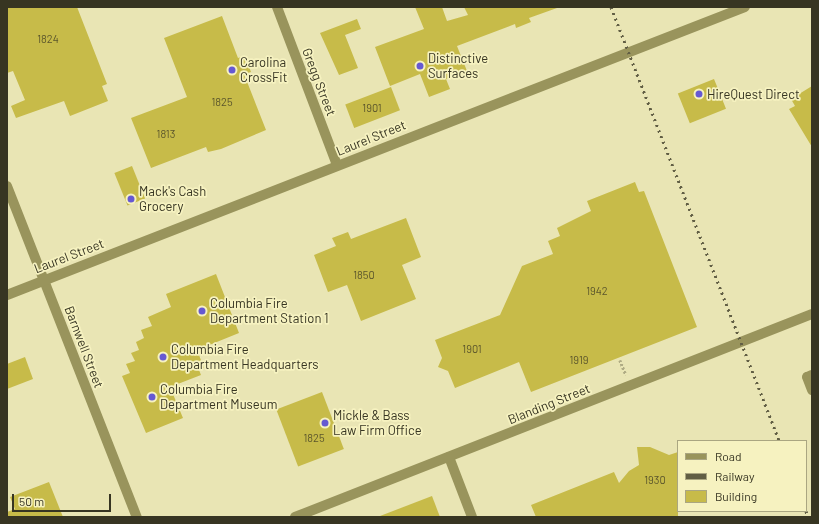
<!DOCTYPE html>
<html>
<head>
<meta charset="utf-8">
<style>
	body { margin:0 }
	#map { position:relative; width:819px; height:524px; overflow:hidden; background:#e9e5b4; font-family:Barlow,sans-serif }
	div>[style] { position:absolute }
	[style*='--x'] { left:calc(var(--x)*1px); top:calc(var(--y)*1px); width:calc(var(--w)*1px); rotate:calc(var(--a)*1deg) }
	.building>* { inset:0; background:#c7bb49; transform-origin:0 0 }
	.path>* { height:2.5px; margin-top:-1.25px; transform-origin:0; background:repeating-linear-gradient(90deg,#afab84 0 2px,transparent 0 4px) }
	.minor>* { height:10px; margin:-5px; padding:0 5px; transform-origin:5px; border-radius:5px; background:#99945c }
	.rail>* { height:3px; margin-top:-1.5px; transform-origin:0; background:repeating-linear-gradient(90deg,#615e44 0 2px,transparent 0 6px) }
	.dots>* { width:11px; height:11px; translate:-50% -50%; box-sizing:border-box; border:2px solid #f6f2c0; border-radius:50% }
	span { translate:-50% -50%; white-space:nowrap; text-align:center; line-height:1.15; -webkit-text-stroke:3.5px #f6f2c0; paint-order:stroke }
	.number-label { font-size:11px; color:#5b562c }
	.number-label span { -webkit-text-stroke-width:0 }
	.poi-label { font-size:13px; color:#373522 }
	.left { translate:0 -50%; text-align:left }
	.street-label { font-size:13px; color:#373522 }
	.frame { position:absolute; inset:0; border:8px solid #373522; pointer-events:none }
	.legend { position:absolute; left:677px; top:440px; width:130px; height:72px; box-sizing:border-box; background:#f6f2c0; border:1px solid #aaa681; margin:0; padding:5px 7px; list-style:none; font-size:12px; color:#373522 }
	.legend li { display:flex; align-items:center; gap:8px; height:20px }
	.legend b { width:20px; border:1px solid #aaa681 }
	.scale { position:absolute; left:12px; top:494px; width:99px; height:18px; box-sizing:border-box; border:2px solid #373522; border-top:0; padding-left:5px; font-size:12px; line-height:14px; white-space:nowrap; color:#373522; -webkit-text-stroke:3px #f6f2c0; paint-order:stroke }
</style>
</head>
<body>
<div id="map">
	<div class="building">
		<i style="clip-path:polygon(7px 7px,77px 7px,107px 84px,102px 86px,108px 101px,70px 116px,64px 101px,16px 118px,11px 106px,25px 100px,13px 71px,7px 73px)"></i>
		<i style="clip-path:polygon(415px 7px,442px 7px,447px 21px,468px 15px,464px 7px,557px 8px,529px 18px,531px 22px,516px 28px,515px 24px,457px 46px,467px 71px,446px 79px,450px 89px,429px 97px,420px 74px,390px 86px,375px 47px,424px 29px)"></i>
		<i style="clip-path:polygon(222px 16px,238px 58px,245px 56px,251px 72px,244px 74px,266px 130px,221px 149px,208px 152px,206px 147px,151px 168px,131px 118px,187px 97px,164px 38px)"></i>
		<i style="clip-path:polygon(357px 19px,361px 29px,345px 35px,358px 68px,339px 75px,320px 33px)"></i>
		<i style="left:714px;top:79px;width:32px;height:39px;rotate:68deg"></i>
		<i style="clip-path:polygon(812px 86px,812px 147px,789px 109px,795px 106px,791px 99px)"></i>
		<i style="left:391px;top:87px;width:25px;height:49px;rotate:69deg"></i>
		<i style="left:132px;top:166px;width:35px;height:19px;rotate:68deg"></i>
		<i style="clip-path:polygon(635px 182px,639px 192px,644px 191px,697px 327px,531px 392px,519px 362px,455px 388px,448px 371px,438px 367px,442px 358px,435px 340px,500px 315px,522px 266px,553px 254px,548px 241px,560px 236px,557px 228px,591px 211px,587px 201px)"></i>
		<i style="clip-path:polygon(406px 218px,421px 257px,402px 265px,416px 299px,361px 321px,347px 285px,328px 292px,314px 255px,336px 246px,332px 238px,348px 232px,351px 239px)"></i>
		<i style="clip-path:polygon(216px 274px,239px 333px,197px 350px,204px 368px,199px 370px,201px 375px,170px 387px,183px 418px,146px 433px,122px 376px,130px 373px,126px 364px,135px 361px,131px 353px,139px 350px,136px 342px,144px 338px,141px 330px,152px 326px,148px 317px,171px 307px,166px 294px)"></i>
		<i style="clip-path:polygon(25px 357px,33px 379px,7px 389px,7px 364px)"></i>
		<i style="left:322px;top:392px;width:61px;height:49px;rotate:69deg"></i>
		<i style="clip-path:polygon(637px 447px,650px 447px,669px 455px,678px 452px,678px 517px,536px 517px,531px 505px,614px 472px,619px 483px,629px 471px,639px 465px)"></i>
		<i style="clip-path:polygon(49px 482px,63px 517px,7px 517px,7px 512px,15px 509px,10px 497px)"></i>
		<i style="clip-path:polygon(432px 496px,440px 517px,380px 517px,380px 516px)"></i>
	</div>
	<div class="path">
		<i style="--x:620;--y:360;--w:16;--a:68"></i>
	</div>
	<div class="minor">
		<i style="--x:277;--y:7;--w:169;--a:69.2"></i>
		<i style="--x:7;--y:186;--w:356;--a:68.6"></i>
		<i style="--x:7;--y:295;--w:792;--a:-21.32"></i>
		<i style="--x:812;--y:375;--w:5;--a:158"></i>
		<i style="--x:807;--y:377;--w:14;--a:69"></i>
		<i style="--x:449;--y:457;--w:64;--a:69"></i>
		<i style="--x:295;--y:517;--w:555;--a:-21.44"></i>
	</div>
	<div class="rail">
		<i style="--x:611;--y:7;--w:465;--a:68.8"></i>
		<i style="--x:806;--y:511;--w:6;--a:72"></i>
	</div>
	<div class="dots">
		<i style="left:420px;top:66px;background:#6659d2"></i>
		<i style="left:232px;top:70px;background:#6659d2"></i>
		<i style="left:699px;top:94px;background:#6659d2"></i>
		<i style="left:131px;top:199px;background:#6659d2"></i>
		<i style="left:202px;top:311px;background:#6659d2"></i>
		<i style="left:163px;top:357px;background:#6659d2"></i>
		<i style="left:152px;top:397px;background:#6659d2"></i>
		<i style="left:325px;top:423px;background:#6659d2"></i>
	</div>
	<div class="number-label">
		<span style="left:48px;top:39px">1824</span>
		<span style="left:222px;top:102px">1825</span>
		<span style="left:372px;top:108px">1901</span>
		<span style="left:166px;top:134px">1813</span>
		<span style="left:364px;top:275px">1850</span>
		<span style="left:597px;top:291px">1942</span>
		<span style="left:472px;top:349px">1901</span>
		<span style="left:579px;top:360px">1919</span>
		<span style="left:314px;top:438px">1825</span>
		<span style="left:655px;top:480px">1930</span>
	</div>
	<div class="poi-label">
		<span class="left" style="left:428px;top:66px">Distinctive<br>Surfaces</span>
		<span class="left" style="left:240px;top:70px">Carolina<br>CrossFit</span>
		<span class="left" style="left:707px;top:94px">HireQuest Direct</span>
		<span class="left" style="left:139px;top:199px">Mack's Cash<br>Grocery</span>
		<span class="left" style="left:210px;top:311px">Columbia Fire<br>Department Station 1</span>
		<span class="left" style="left:171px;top:357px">Columbia Fire<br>Department Headquarters</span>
		<span class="left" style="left:160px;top:397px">Columbia Fire<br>Department Museum</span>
		<span class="left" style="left:333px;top:423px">Mickle &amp; Bass<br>Law Firm Office</span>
	</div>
	<div class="street-label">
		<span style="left:319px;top:82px;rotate:69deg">Gregg Street</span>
		<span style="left:371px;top:138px;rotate:-22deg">Laurel Street</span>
		<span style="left:69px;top:256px;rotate:-21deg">Laurel Street</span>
		<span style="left:84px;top:347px;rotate:69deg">Barnwell Street</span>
		<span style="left:549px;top:404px;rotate:-22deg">Blanding Street</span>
	</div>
	<div class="frame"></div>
	<ul class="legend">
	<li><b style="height:5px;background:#99945c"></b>Road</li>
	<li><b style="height:5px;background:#615e44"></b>Railway</li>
	<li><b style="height:11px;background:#c7bb49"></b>Building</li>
	</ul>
	<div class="scale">50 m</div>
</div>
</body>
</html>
